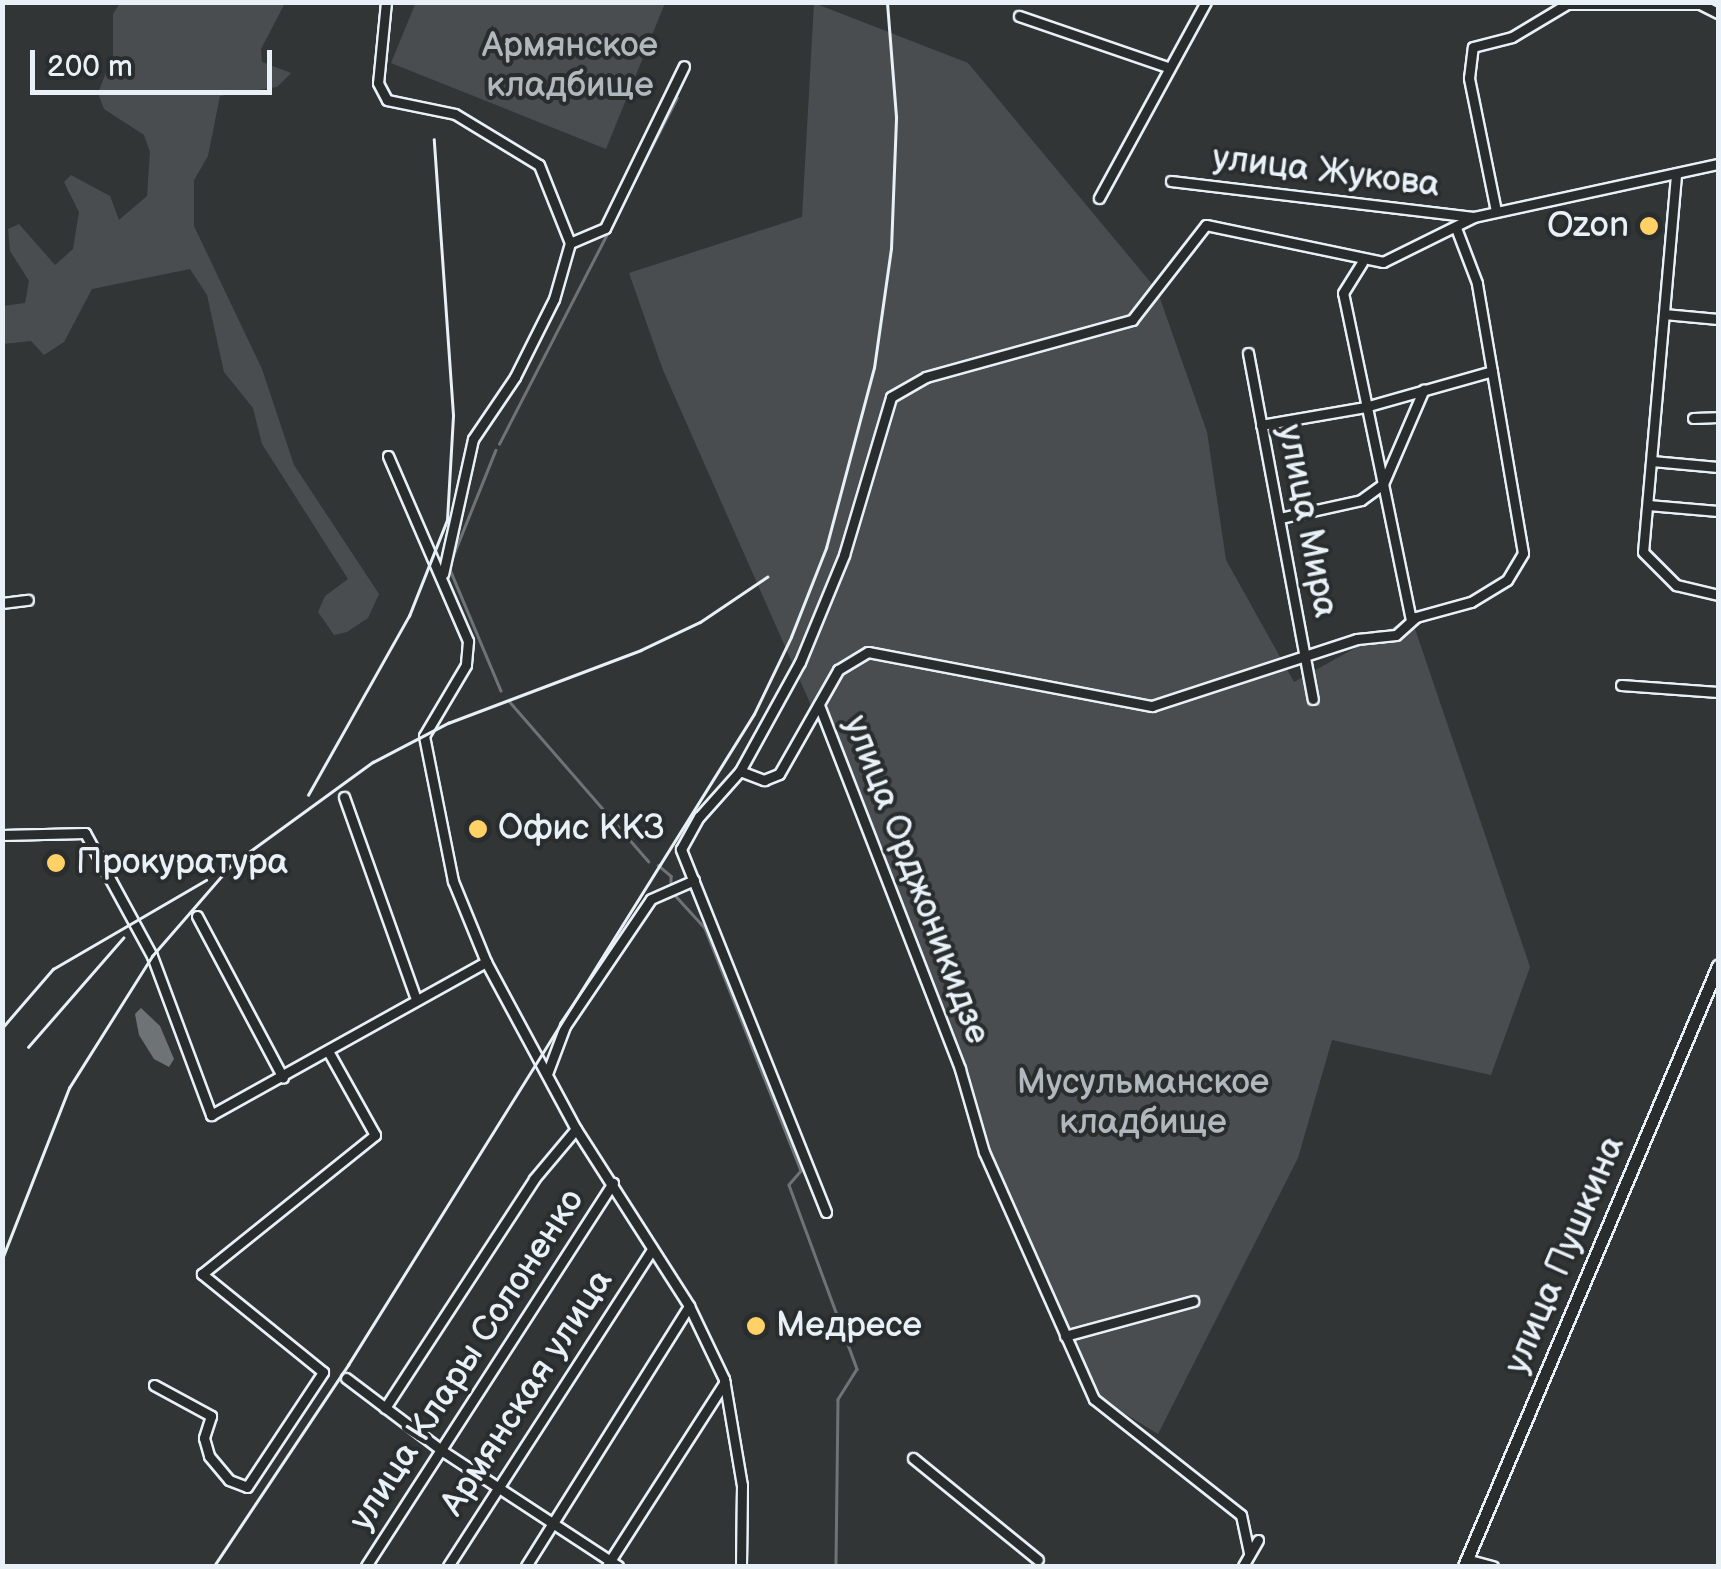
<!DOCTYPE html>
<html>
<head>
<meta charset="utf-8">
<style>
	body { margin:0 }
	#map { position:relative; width:1721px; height:1569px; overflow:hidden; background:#323536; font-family:"Balsamiq Sans",sans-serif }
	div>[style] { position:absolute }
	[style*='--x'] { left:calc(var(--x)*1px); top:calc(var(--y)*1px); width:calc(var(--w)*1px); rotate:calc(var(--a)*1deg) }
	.green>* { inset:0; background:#494d4f }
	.water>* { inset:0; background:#6e7376 }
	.stream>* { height:2.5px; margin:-1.25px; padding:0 1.25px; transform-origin:1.25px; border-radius:1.25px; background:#6e7376 }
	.roads { filter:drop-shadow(2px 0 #e8f1f8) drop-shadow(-2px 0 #e8f1f8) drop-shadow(0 2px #e8f1f8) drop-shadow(0 -2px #e8f1f8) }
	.minor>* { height:9px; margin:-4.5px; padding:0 4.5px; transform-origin:4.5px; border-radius:4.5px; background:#2a2d2e }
	.tertiary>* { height:11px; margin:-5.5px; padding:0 5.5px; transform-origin:5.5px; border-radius:5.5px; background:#2a2d2e }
	.rail>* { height:2.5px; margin:-1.25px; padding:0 1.25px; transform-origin:1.25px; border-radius:1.25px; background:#e8f1f8 }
	.dots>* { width:28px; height:28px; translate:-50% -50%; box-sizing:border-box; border:5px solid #2a2d2e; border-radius:50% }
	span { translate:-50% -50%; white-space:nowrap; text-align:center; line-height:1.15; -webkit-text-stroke:8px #2a2d2e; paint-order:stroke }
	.park-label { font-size:35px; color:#b0b8bd }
	.street-label { font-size:35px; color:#e8f1f8 }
	.poi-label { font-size:35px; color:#e8f1f8 }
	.right { translate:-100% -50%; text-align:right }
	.left { translate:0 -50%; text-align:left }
	.frame { position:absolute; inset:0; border:5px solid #e8f1f8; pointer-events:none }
	.scale { position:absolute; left:30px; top:50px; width:242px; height:45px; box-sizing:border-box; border:5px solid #e8f1f8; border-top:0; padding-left:12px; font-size:30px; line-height:35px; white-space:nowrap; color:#e8f1f8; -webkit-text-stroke:8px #2a2d2e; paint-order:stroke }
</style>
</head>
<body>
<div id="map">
	<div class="green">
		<i style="clip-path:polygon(416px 2px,665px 2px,665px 3px,606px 149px,391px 63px)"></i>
		<i style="clip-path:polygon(120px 3px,285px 3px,261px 49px,262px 62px,291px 73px,277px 87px,220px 96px,208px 156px,194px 180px,194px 226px,262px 369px,294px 465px,379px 594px,368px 618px,347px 632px,334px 635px,318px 612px,325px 596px,348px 579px,262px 444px,253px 408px,224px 372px,207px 295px,190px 269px,92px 289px,64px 342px,44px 355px,31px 341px,3px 344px,3px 306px,25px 303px,29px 281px,10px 251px,8px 229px,19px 224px,55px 265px,73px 249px,79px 212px,64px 182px,71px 175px,110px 196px,119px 220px,147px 196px,150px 152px,144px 135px,104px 109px,98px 93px,113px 55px,113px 14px)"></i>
		<i style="clip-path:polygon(814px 3px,968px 63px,1157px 290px,1207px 432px,1226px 560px,1294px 682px,1411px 617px,1530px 967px,1491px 1075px,1332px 1040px,1298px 1158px,1158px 1434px,1083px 1388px,866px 830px,663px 370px,629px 273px,802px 217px)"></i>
	</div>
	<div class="water">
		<i style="clip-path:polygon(141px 1008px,160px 1026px,174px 1059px,169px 1067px,154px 1059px,139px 1035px,135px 1014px)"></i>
	</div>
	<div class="stream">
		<i style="--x:499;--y:444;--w:389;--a:-62.8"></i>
		<i style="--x:496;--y:450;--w:126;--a:111.9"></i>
		<i style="--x:449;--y:567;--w:134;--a:67.2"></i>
		<i style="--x:510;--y:702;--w:211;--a:49"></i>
		<i style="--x:658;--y:865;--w:17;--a:40"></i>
		<i style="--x:671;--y:876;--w:11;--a:90"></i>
		<i style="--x:674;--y:894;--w:46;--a:47.6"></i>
		<i style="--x:705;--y:928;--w:261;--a:68.4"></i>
		<i style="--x:801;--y:1171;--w:18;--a:131"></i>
		<i style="--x:789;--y:1185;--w:196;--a:69.7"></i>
		<i style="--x:857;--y:1369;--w:36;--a:122"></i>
		<i style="--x:838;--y:1400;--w:166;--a:90.7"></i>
	</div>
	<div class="roads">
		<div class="minor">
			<i style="--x:386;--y:2;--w:81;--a:95.6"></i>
			<i style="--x:378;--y:83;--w:19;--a:62"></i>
			<i style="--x:387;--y:100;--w:69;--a:11.6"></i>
			<i style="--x:455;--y:114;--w:98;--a:31.3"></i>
			<i style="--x:539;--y:165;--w:84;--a:68.3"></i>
			<i style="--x:570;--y:243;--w:58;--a:105.9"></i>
			<i style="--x:554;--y:299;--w:87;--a:116.6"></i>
			<i style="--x:515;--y:377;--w:75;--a:124.1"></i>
			<i style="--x:473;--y:439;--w:138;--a:102.5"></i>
			<i style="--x:1019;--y:16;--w:157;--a:19"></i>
			<i style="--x:1676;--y:175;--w:378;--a:95"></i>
			<i style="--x:1643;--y:552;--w:47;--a:45"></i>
			<i style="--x:1676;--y:585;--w:43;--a:13.4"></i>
			<i style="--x:1171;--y:181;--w:302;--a:6.8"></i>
			<i style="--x:1099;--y:198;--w:223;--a:-61.4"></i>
			<i style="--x:1496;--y:211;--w:136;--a:-101.5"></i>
			<i style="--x:1469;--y:78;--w:31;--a:-83"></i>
			<i style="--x:1473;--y:47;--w:40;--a:-14.4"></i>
			<i style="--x:1512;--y:37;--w:64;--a:-31"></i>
			<i style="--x:1567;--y:4;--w:133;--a:0"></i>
			<i style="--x:1700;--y:4;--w:20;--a:27"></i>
			<i style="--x:570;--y:243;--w:38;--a:-23"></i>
			<i style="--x:605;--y:228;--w:180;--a:-64"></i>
			<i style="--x:1664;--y:314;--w:54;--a:5.3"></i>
			<i style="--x:1248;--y:353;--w:352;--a:79.4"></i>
			<i style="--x:1693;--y:418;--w:25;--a:-2"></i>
			<i style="--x:1261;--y:425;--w:106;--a:-9.8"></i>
			<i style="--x:1365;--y:407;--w:132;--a:-15.8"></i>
			<i style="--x:388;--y:456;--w:202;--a:66.6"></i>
			<i style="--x:468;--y:641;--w:24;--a:95"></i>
			<i style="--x:466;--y:665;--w:82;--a:120.6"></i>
			<i style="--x:424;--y:736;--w:148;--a:78.7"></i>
			<i style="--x:453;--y:881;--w:87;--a:67.8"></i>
			<i style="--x:486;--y:962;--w:190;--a:61.7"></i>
			<i style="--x:576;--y:1129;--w:210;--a:57.4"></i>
			<i style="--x:689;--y:1306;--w:81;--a:64.4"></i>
			<i style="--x:724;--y:1379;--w:108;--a:80.4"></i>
			<i style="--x:742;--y:1485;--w:81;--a:90.7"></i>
			<i style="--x:1652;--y:461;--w:66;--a:5.2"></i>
			<i style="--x:1648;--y:505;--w:70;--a:4.9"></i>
			<i style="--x:1280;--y:518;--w:83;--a:-12.5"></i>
			<i style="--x:1361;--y:500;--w:27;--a:-36"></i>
			<i style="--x:1383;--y:484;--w:195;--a:-101.8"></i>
			<i style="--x:1343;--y:293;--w:36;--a:-58"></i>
			<i style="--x:2;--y:603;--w:26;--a:-7"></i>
			<i style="--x:1411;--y:620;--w:139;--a:-101.6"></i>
			<i style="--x:1383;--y:484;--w:103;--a:-66.7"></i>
			<i style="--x:1621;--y:685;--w:97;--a:4.1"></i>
			<i style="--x:819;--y:705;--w:390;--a:68.8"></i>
			<i style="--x:960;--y:1069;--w:86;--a:73.9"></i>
			<i style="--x:984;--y:1152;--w:270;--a:66"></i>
			<i style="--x:1094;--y:1399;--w:187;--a:38.3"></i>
			<i style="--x:1241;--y:1515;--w:40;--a:78"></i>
			<i style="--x:740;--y:771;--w:26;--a:21"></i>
			<i style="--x:764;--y:780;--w:16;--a:-22"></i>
			<i style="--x:779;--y:774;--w:120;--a:-60.4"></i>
			<i style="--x:838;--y:670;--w:35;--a:-31"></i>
			<i style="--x:868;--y:652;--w:289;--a:10.8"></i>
			<i style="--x:1152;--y:706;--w:216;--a:-18.1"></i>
			<i style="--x:1357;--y:639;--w:39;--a:-6"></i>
			<i style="--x:1396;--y:635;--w:27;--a:-42"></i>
			<i style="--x:1416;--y:617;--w:57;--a:-15.3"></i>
			<i style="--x:1471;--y:602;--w:42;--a:-31.4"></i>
			<i style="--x:1507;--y:580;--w:31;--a:-59"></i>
			<i style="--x:1523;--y:553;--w:274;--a:-99.7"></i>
			<i style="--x:1477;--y:283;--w:59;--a:-110.9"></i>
			<i style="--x:344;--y:797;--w:211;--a:70.4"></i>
			<i style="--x:2;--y:835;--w:83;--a:-1.4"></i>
			<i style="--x:85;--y:833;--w:140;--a:61.4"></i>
			<i style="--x:152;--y:956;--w:170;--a:69.6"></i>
			<i style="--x:211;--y:1115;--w:315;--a:-29.1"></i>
			<i style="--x:197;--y:916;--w:183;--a:62"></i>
			<i style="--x:547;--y:1074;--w:51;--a:-69.4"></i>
			<i style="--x:565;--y:1026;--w:153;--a:-55.9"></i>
			<i style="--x:651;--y:899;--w:47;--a:-23.8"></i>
			<i style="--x:826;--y:1212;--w:391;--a:-111.8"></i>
			<i style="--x:681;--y:849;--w:37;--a:-61"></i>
			<i style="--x:699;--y:817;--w:62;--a:-48.3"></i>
			<i style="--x:740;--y:771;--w:124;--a:-61.2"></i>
			<i style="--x:800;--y:662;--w:116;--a:-67.6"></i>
			<i style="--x:844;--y:555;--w:165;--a:-73.4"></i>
			<i style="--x:891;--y:397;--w:40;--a:-29.7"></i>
			<i style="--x:926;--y:377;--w:214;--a:-15.5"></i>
			<i style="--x:1132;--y:320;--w:120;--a:-52.1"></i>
			<i style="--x:1206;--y:225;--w:181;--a:11.8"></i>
			<i style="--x:1383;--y:262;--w:102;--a:-26.3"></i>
			<i style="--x:1474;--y:217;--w:250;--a:-12.3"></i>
			<i style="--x:1065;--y:1336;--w:133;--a:-15.3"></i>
			<i style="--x:346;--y:1378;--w:123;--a:37.1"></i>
			<i style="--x:444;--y:1452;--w:208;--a:33.2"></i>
			<i style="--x:154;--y:1385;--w:65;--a:28.5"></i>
			<i style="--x:211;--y:1416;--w:23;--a:108"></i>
			<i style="--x:204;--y:1438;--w:19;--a:74"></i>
			<i style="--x:209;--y:1456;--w:31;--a:50"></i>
			<i style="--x:229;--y:1480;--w:19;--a:21"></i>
			<i style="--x:247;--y:1487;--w:138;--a:-56.5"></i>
			<i style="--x:323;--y:1372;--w:156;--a:-141"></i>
			<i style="--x:202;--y:1274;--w:222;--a:-38.8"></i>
			<i style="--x:375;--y:1135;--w:96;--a:-119.2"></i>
			<i style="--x:385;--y:1408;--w:273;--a:-56.9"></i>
			<i style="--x:534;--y:1179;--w:65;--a:-50"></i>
			<i style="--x:913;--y:1458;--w:161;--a:39.2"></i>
			<i style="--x:1466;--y:1559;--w:28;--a:15"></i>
			<i style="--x:608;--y:1564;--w:216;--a:-57.3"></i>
			<i style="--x:366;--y:1566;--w:456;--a:-57.2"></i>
			<i style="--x:448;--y:1566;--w:377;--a:-57.2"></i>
			<i style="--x:526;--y:1566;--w:307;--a:-57.9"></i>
			<i style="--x:1243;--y:1566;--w:30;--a:-60"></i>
		</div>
		<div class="tertiary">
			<i style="--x:1464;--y:1566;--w:652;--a:-67.06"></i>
		</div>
	</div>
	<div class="rail">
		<i style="--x:308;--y:795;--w:206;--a:-60.6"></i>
		<i style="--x:409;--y:616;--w:103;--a:-68.4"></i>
		<i style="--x:447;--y:520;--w:105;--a:-86.7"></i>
		<i style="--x:453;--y:415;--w:276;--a:-94"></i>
		<i style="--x:2;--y:1028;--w:78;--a:-49.2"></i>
		<i style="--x:53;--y:969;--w:177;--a:-30.2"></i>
		<i style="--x:28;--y:1047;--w:145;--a:-48.9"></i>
		<i style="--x:2;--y:1259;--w:184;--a:-68.6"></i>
		<i style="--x:69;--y:1088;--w:156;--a:-57.8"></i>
		<i style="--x:152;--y:956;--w:121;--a:-49"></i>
		<i style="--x:231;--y:865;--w:175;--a:-36"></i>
		<i style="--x:373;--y:762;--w:85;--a:-27.5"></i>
		<i style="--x:448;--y:723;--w:206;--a:-20.7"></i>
		<i style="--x:641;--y:650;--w:65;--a:-25.4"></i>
		<i style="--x:700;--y:622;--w:81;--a:-33.9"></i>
		<i style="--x:214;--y:1566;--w:242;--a:-56.3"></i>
		<i style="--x:348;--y:1365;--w:767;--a:-58.05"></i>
		<i style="--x:754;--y:714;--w:85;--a:-64.3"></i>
		<i style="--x:791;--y:637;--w:96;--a:-68.5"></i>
		<i style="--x:826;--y:548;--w:186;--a:-75.1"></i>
		<i style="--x:874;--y:368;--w:120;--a:-81.9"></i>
		<i style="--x:891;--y:249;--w:132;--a:-87.8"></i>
		<i style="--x:896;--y:117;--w:115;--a:-94.5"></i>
	</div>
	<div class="dots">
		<i style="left:1649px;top:226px;background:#ffd166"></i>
		<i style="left:478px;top:829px;background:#ffd166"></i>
		<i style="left:56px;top:863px;background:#ffd166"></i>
		<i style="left:756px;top:1326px;background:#ffd166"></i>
	</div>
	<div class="park-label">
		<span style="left:570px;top:66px">Армянское<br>кладбище</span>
		<span style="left:1143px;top:1103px">Мусульманское<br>кладбище</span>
	</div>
	<div class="street-label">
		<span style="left:1326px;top:172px;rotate:7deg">улица Жукова</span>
		<span style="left:1307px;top:521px;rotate:79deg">улица Мира</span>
		<span style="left:916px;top:880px;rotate:69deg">улица Орджоникидзе</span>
		<span style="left:1565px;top:1255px;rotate:-67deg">улица Пушкина</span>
		<span style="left:467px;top:1360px;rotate:-57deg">улица Клары Солоненко</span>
		<span style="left:527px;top:1393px;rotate:-57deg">Армянская улица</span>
	</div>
	<div class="poi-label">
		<span class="right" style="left:1629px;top:226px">Ozon</span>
		<span class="left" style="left:498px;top:829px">Офис ККЗ</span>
		<span class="left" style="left:76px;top:863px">Прокуратура</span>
		<span class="left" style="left:776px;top:1326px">Медресе</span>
	</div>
	<div class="frame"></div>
	<div class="scale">200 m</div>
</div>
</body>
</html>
